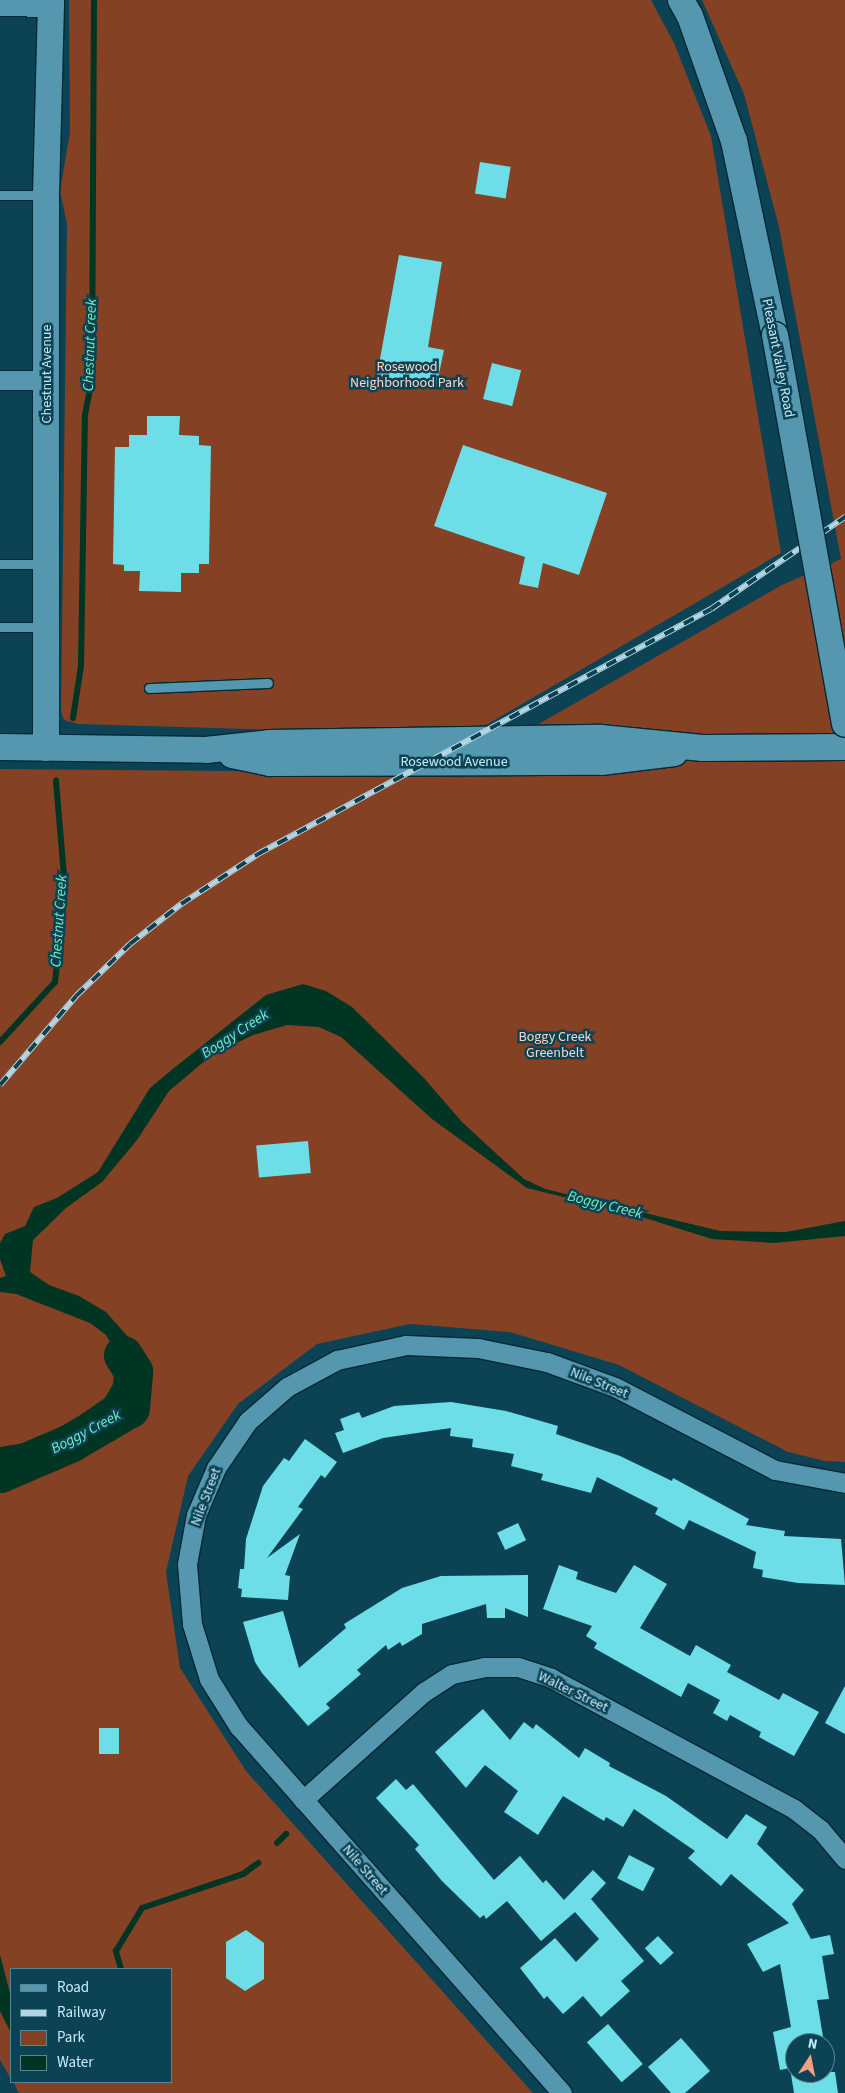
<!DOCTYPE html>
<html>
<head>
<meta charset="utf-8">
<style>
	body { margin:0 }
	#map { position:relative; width:845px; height:2093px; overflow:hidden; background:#0b4354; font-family:"Source Sans 3",sans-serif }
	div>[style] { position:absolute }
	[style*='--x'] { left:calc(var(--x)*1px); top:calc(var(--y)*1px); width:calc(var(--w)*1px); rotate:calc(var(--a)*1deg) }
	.green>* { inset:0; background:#844123 }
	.water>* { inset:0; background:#013523 }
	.stream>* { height:6px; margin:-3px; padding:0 3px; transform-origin:3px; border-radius:3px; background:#013523 }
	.river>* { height:39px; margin:-19.5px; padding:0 19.5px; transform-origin:19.5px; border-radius:19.5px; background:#013523 }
	.building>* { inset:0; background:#6ddee8; transform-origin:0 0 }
	.roads { filter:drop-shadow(1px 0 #022834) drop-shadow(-1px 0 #022834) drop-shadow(0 1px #022834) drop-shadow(0 -1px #022834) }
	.lane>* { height:9px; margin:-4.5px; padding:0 4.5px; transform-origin:4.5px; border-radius:4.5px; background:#5497af }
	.street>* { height:19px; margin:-9.5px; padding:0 9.5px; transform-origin:9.5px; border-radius:9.5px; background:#5497af }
	.secondary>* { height:26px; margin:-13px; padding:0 13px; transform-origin:13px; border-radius:13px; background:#5497af }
	.rail>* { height:5.5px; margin-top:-2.75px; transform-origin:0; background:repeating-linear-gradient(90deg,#0b4354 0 11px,#b2d6e3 0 22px); box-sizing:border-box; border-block:1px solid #b2d6e3 }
	.bridges { filter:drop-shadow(1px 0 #022834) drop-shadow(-1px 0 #022834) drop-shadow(0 1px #022834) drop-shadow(0 -1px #022834) }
	.secondary-bridge>* { height:26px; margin:-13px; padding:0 13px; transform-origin:13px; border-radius:13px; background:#5497af }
	span { translate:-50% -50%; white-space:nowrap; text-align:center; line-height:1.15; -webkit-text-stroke:5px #0b4354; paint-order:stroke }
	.street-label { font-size:14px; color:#caebf8 }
	.park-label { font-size:14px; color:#fed4c2 }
	.water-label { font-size:15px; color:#74eeba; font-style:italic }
	.legend { position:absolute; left:10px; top:1968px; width:162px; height:115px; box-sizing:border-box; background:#0b4354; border:1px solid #578696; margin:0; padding:6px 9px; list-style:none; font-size:15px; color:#caebf8 }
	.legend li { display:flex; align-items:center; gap:10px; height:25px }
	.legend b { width:25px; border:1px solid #578696 }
	.north { position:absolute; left:785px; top:2033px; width:50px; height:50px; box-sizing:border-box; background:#0b4354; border:1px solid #578696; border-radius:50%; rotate:11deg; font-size:14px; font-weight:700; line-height:20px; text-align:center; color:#caebf8 }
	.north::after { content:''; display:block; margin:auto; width:18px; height:22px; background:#f2a07f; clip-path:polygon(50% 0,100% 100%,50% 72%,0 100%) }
</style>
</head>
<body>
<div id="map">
	<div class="green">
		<i style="clip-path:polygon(69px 0,651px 0,674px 43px,711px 136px,781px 553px,474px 732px,347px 732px,78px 724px,64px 720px,61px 712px,67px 224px,60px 191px,70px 132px)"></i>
		<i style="clip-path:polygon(702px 0,845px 0,845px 1462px,825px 1461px,788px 1452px,619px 1365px,510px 1332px,410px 1324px,317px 1344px,238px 1404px,188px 1476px,166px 1572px,180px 1668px,246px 1771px,533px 2093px,19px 2093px,13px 2082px,171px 2082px,171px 1969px,11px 1969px,11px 2079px,0 2060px,0 769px,453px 773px,782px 585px,841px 559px,779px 227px,744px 94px)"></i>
	</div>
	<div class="water">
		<i style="clip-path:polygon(303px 984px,326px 991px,352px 1007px,424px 1078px,462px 1122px,524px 1179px,545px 1189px,720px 1231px,786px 1232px,845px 1221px,845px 1236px,774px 1243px,712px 1239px,629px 1213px,527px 1188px,432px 1119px,341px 1037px,319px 1027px,287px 1025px,253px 1035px,212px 1055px,169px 1091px,137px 1140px,102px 1182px,66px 1208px,33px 1240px,30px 1272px,49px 1285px,79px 1296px,106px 1312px,129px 1338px,144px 1378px,137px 1399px,96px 1435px,44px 1471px,0 1488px,0 1447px,37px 1441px,69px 1423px,105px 1398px,124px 1365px,106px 1335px,90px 1323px,16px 1294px,0 1292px,0 1278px,6px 1276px,0 1259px,0 1243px,5px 1234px,25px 1226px,34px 1207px,57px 1198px,98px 1172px,150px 1088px,174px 1068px,266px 995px)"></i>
		<i style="clip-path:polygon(0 1955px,11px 1997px,11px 2033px,0 2011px)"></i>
	</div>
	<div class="stream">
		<i style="--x:73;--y:718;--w:53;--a:-81.3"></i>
		<i style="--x:81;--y:666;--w:251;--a:-89.1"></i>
		<i style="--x:85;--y:415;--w:37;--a:-79"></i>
		<i style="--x:92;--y:379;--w:379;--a:-89.7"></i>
		<i style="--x:0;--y:1042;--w:81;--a:-47.5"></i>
		<i style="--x:55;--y:982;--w:95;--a:-83.9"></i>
		<i style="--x:65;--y:888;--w:108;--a:-94.8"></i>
		<i style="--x:277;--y:1843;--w:13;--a:-45"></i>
		<i style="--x:121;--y:1969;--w:19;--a:-106"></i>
		<i style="--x:116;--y:1951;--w:50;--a:-58.8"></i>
		<i style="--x:142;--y:1908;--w:107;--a:-18.6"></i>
		<i style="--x:243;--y:1874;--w:19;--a:-36"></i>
	</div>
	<div class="river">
		<i style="--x:0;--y:1473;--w:76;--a:-23.2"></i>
		<i style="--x:70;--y:1443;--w:69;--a:-30.3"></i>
		<i style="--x:130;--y:1408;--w:37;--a:-85"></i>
		<i style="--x:133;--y:1371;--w:19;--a:-122"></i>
	</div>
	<div class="building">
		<i style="left:480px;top:162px;width:31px;height:32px;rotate:9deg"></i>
		<i style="clip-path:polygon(399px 255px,442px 262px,428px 347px,444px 350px,436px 388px,377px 375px)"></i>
		<i style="left:492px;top:363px;width:30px;height:37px;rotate:14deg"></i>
		<i style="clip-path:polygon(147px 416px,180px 416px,179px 435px,199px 436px,199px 445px,211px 446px,209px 564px,199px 564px,199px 573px,181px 573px,181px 592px,139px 591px,140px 571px,124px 571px,124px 565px,113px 564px,115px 447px,129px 447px,129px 435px,147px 435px)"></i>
		<i style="clip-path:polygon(463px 445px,607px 493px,579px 575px,543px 563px,538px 588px,519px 584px,525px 557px,434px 526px)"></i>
		<i style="left:308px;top:1141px;width:32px;height:52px;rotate:85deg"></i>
		<i style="clip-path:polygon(451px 1402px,506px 1411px,558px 1426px,556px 1434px,620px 1456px,672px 1481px,673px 1478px,749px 1519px,746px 1525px,785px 1531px,784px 1536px,841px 1539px,845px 1585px,798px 1583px,762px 1577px,763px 1570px,753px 1568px,756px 1552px,689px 1520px,684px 1530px,655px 1514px,658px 1508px,597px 1477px,591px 1493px,541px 1480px,543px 1474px,511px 1466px,514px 1454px,472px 1447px,473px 1439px,450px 1436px,451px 1428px,383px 1438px,343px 1453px,335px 1433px,344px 1430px,340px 1419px,359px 1412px,362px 1418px,394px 1406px)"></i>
		<i style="clip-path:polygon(305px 1439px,337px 1462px,325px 1478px,321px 1475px,298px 1507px,303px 1509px,267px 1558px,300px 1534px,285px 1575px,290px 1576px,288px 1600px,241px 1597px,242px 1589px,238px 1588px,240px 1569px,244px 1569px,246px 1539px,263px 1486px,284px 1458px,289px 1461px)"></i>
		<i style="left:518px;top:1523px;width:19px;height:23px;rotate:65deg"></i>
		<i style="clip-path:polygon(559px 1565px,578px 1572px,576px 1579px,616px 1593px,634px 1565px,667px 1584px,640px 1628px,690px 1656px,696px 1645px,731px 1665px,727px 1672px,779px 1700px,783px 1693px,819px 1712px,794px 1756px,759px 1737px,761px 1732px,730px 1715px,727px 1721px,713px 1713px,720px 1700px,688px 1683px,681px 1697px,594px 1648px,597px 1643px,586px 1636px,592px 1626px,543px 1609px)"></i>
		<i style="clip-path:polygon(528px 1575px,528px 1617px,505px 1608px,505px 1618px,487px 1618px,486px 1604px,422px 1624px,422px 1634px,402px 1646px,400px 1642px,388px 1650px,386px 1645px,357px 1670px,361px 1674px,326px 1704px,330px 1708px,308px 1726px,262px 1673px,255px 1662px,243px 1622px,283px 1611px,299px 1668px,346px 1628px,344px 1624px,402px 1588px,441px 1576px)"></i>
		<i style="clip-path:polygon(845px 1686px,845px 1734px,825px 1723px)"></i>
		<i style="clip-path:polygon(483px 1709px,510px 1740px,524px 1722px,533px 1729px,536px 1724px,579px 1758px,585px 1748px,610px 1763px,609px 1766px,666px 1796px,727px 1839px,746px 1814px,767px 1827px,757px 1844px,804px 1890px,792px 1904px,811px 1939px,830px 1935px,834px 1954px,822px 1956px,829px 1999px,817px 2000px,824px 2043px,795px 2043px,795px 2073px,825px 2073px,825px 2048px,830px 2072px,835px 2072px,838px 2093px,794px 2093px,790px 2068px,780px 2070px,773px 2032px,791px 2027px,780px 1964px,763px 1972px,747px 1944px,789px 1923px,731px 1874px,721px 1886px,688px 1858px,695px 1851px,634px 1809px,623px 1827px,606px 1817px,604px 1821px,563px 1796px,538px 1835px,504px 1812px,518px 1791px,485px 1765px,466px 1788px,435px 1752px)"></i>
		<i style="left:99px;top:1728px;width:20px;height:26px"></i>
		<i style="clip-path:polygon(396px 1779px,406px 1790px,413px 1784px,494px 1880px,520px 1856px,543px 1883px,546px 1880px,564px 1900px,593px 1870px,606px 1883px,591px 1899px,644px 1961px,621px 1981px,630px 1991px,601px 2017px,583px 1996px,563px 2014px,547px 1996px,544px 1999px,520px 1968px,555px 1938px,576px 1962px,599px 1939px,575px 1912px,541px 1941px,507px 1901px,486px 1919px,484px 1915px,480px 1918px,442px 1881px,415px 1849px,419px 1845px,376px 1798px)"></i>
		<i style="left:629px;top:1855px;width:29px;height:26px;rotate:27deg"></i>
		<i style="clip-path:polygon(246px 1930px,264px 1943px,264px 1979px,245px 1991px,226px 1978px,226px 1942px)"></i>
		<i style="left:658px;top:1936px;width:23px;height:18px;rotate:47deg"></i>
		<i style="left:608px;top:2024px;width:53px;height:28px;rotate:49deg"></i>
		<i style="clip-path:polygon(681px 2038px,710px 2071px,685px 2093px,671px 2093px,648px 2067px)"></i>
	</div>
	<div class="roads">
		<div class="lane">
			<i style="--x:0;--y:195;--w:43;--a:0"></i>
			<i style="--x:0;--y:564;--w:45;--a:0"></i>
			<i style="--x:0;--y:627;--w:45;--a:0"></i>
			<i style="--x:149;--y:688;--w:119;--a:-2.4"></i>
		</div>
		<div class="street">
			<i style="--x:0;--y:6;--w:51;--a:1.1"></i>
			<i style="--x:0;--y:380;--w:47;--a:0"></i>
			<i style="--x:303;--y:1800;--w:162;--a:-41.8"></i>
			<i style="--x:424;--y:1692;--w:33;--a:-33"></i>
			<i style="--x:452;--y:1674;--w:33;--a:-12"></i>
			<i style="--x:484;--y:1667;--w:34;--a:0"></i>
			<i style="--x:518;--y:1667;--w:35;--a:18"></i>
			<i style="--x:551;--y:1678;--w:276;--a:28.3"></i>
			<i style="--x:794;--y:1809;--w:33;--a:38"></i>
			<i style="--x:820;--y:1829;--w:39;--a:50"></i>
			<i style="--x:562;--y:2093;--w:488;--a:-131.4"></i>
			<i style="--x:239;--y:1727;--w:57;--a:-122"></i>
			<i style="--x:209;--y:1679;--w:58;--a:-107.2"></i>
			<i style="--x:192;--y:1624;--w:60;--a:-94.8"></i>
			<i style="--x:187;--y:1564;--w:50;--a:-79.6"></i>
			<i style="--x:196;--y:1515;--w:51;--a:-66.9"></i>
			<i style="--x:216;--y:1468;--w:57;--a:-55.8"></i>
			<i style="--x:248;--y:1421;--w:52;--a:-41.1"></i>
			<i style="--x:287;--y:1387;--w:57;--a:-28.4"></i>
			<i style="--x:337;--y:1360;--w:71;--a:-12.3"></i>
			<i style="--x:406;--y:1345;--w:72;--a:2.4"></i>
			<i style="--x:478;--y:1348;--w:70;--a:11.5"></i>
			<i style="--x:547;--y:1362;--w:72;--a:20.2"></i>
			<i style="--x:615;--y:1387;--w:180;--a:27.4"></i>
			<i style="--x:775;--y:1470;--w:71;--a:10.5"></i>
		</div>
		<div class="secondary">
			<i style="--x:681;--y:0;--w:18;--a:61"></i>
			<i style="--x:690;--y:16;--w:133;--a:70.6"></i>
			<i style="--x:734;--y:141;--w:198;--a:78.1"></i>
			<i style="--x:0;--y:747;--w:206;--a:0.8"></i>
			<i style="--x:206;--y:750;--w:63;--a:-6.3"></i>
			<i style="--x:269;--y:743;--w:332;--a:-0.9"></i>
			<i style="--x:601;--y:738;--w:102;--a:5.6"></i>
			<i style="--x:703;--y:748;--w:142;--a:-0.4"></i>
			<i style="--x:46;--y:748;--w:553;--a:-90"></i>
			<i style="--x:46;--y:195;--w:195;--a:-88.5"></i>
			<i style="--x:232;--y:755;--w:39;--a:12"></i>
			<i style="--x:270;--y:763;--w:331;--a:-0.2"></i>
			<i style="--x:601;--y:762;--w:74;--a:-7"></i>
		</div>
	</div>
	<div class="rail">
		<i style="--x:0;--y:1085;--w:117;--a:-49.5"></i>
		<i style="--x:76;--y:996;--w:75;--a:-43.9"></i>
		<i style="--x:130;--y:944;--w:65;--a:-38.1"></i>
		<i style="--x:181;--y:904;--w:92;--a:-33"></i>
		<i style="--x:258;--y:854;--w:515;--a:-28.41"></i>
		<i style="--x:711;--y:609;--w:163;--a:-34.5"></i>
	</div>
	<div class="bridges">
		<div class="secondary-bridge">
			<i style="--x:775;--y:335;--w:395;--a:79.8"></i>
		</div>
	</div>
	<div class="street-label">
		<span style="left:778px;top:358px;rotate:79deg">Pleasant Valley Road</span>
		<span style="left:47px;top:374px;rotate:-90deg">Chestnut Avenue</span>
		<span style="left:454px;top:762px">Rosewood Avenue</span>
		<span style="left:599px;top:1383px;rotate:22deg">Nile Street</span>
		<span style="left:206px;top:1497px;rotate:-69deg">Nile Street</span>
		<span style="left:573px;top:1692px;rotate:26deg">Walter Street</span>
		<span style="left:365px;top:1870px;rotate:49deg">Nile Street</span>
	</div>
	<div class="park-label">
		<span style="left:407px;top:375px">Rosewood<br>Neighborhood Park</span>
		<span style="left:555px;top:1045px">Boggy Creek<br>Greenbelt</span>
	</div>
	<div class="water-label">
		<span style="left:90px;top:345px;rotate:-88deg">Chestnut Creek</span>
		<span style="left:59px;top:921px;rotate:-86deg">Chestnut Creek</span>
		<span style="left:235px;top:1034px;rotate:-33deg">Boggy Creek</span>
		<span style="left:605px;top:1205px;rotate:14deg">Boggy Creek</span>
		<span style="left:86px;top:1432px;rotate:-28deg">Boggy Creek</span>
	</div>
	<ul class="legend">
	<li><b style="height:6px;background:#5497af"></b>Road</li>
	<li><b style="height:6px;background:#b2d6e3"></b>Railway</li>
	<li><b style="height:14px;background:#844123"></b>Park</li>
	<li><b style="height:14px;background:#013523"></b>Water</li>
	</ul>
	<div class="north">N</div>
</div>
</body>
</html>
